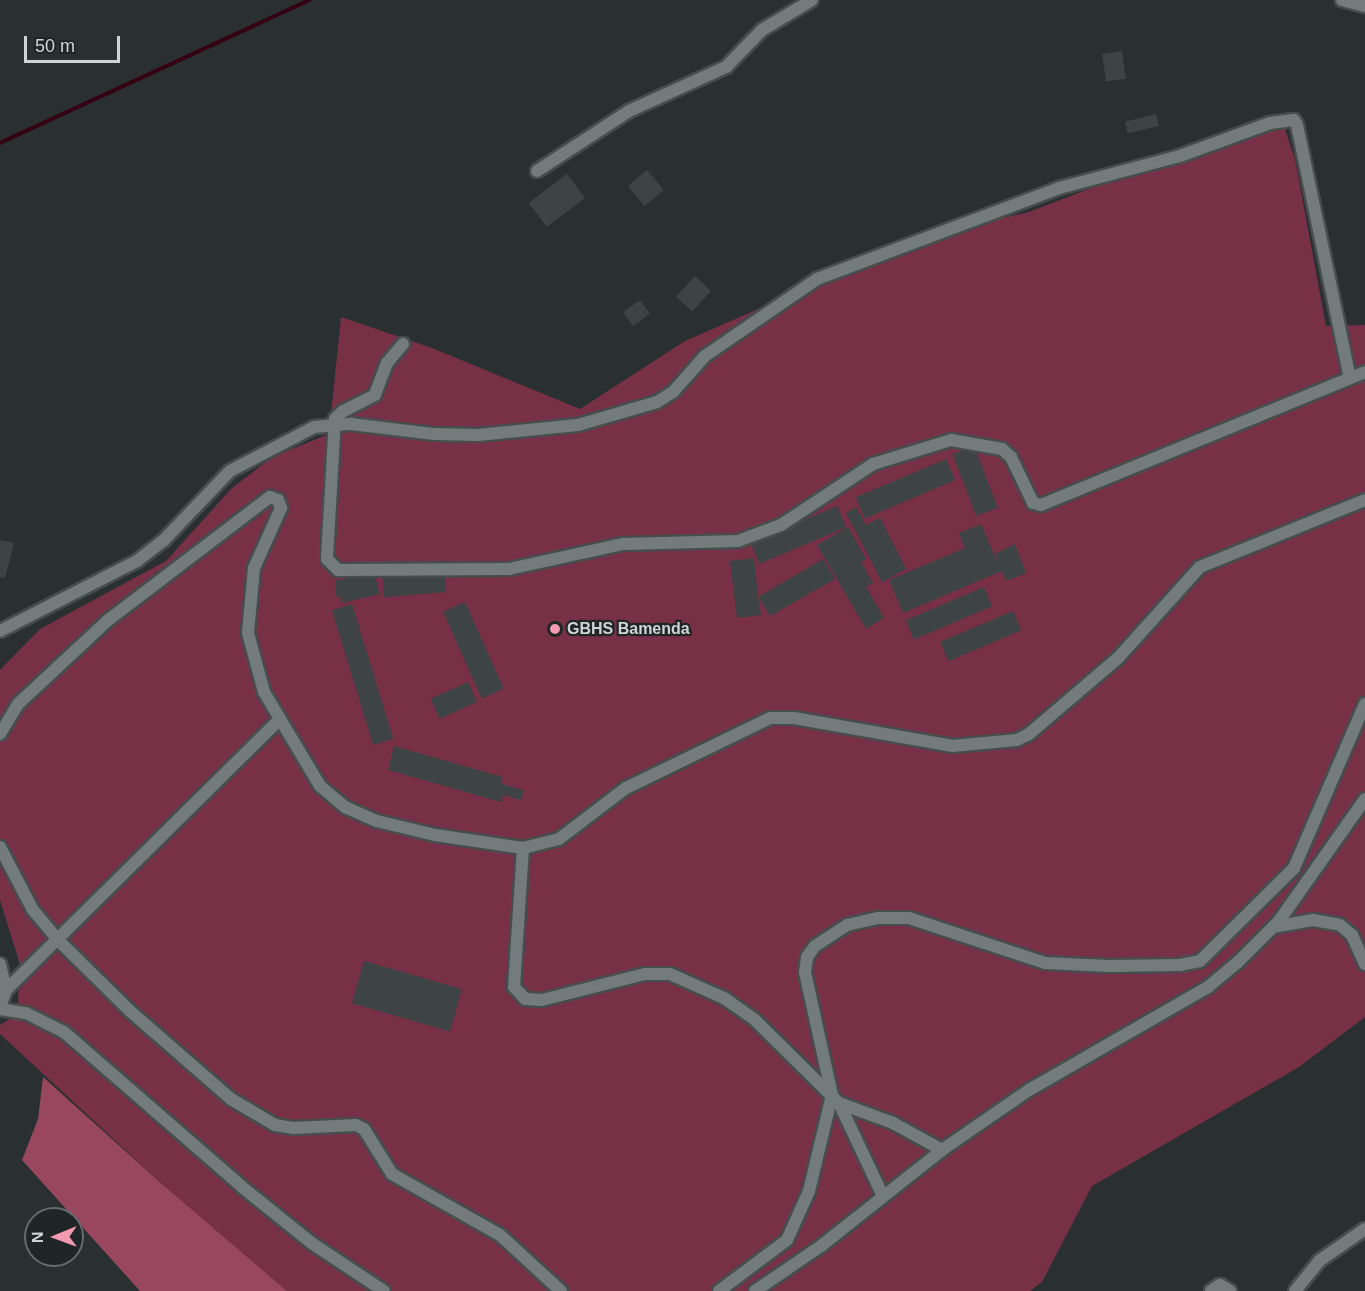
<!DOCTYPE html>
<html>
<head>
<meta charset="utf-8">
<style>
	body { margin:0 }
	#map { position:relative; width:1365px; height:1291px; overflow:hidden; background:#2a3031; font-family:Helvetica,sans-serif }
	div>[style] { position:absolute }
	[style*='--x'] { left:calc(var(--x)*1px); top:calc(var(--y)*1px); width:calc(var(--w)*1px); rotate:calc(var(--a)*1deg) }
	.green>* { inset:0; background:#773045 }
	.forest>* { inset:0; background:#99475e }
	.stream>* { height:4px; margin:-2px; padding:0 2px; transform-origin:2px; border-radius:2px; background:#350012 }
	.building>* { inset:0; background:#3e4445; transform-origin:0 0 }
	.roads { filter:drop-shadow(2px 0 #474d4e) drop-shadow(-2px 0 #474d4e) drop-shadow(0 2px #474d4e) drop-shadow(0 -2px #474d4e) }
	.minor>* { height:12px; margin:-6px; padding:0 6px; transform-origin:6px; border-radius:6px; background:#747b7c }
	.dots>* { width:16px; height:16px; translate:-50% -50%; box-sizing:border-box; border:3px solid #202627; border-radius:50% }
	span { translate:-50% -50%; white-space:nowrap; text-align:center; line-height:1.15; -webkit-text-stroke:4.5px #202627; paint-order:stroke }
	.poi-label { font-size:16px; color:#d0d4d5; font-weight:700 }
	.left { translate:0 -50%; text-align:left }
	.north { position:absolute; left:24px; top:1207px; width:60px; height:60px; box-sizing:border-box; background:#202627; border:2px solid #666c6d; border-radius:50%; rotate:269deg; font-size:16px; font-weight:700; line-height:24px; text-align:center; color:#d0d4d5 }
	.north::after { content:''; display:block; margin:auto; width:21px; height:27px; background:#f29aaf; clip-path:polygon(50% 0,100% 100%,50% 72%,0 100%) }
	.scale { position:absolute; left:24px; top:36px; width:96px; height:27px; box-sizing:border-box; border:3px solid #d0d4d5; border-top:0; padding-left:8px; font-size:18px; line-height:21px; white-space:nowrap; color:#d0d4d5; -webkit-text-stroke:4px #202627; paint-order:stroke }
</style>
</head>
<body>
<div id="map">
	<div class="green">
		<i style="clip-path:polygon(1280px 115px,1295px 159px,1326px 326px,1365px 325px,1365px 1017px,1299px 1067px,1092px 1186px,1042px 1282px,1030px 1291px,287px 1291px,162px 1184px,0 1034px,0 1025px,18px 1014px,19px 961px,0 900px,0 670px,40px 629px,166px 561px,231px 489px,272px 457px,329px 434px,341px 317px,432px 348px,580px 409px,685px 341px,925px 236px,1029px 212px)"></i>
	</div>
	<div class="forest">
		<i style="clip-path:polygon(43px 1077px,162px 1184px,287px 1291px,140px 1291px,22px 1160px,38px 1119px)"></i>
	</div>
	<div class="stream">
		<i style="--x:0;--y:143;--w:341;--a:-24.8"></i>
	</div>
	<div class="building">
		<i style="left:1122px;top:51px;width:28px;height:20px;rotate:82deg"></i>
		<i style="left:1156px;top:114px;width:12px;height:32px;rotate:76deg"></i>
		<i style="left:647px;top:170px;width:26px;height:25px;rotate:50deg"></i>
		<i style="left:567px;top:174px;width:30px;height:48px;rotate:53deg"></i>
		<i style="left:695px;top:276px;width:22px;height:28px;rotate:43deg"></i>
		<i style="left:640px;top:300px;width:17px;height:21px;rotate:54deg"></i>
		<i style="left:974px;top:446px;width:66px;height:23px;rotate:69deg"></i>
		<i style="left:946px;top:459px;width:23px;height:98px;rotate:67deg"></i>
		<i style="left:837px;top:506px;width:23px;height:94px;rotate:67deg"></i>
		<i style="clip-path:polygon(856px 507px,866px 525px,880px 518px,906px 569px,882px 582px,846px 513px)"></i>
		<i style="clip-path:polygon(981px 524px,999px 566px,995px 554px,1015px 544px,1026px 573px,1006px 581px,1002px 571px,903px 613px,889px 580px,965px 548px,959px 533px)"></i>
		<i style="clip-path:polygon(848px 527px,866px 559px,861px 562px,873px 583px,866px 587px,884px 618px,866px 629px,817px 545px)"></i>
		<i style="clip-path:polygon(0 540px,14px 543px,5px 578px,0 577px)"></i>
		<i style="clip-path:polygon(754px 558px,758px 597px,823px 559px,835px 579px,770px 616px,758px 597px,761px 615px,737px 618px,730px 561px)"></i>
		<i style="left:444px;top:569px;width:23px;height:62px;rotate:85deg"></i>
		<i style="clip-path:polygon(374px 572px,380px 594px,342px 603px,340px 596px,336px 597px,335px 581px)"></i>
		<i style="left:984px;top:587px;width:21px;height:85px;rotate:67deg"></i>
		<i style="left:465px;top:602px;width:95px;height:24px;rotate:66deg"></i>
		<i style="left:352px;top:604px;width:141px;height:21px;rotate:73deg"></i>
		<i style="left:1013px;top:611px;width:21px;height:79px;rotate:67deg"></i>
		<i style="left:468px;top:682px;width:22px;height:41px;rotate:66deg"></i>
		<i style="clip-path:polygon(394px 746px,503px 777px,501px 784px,524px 790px,521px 800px,503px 795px,501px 802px,388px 770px)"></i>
		<i style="left:364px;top:961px;width:102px;height:44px;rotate:16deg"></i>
	</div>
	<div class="roads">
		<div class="minor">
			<i style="--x:1342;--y:0;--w:24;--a:15"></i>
			<i style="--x:537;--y:171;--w:110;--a:-33.1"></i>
			<i style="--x:629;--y:111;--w:107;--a:-24.4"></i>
			<i style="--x:726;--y:67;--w:52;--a:-45.8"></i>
			<i style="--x:762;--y:30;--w:58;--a:-31"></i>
			<i style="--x:403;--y:344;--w:25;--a:130"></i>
			<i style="--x:387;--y:363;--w:34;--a:111"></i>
			<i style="--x:375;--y:395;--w:36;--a:153"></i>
			<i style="--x:343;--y:411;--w:11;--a:135"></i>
			<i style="--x:335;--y:419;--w:140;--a:93.3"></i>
			<i style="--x:327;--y:559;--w:16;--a:45"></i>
			<i style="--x:338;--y:570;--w:171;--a:-0.3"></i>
			<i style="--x:509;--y:569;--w:117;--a:-12.4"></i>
			<i style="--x:623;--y:544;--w:115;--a:-1.5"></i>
			<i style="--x:738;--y:541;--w:46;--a:-20.4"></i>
			<i style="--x:781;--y:525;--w:110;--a:-33.5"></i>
			<i style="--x:873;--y:464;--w:82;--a:-17.1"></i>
			<i style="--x:951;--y:440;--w:52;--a:10"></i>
			<i style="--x:1002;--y:449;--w:12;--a:42"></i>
			<i style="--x:1011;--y:457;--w:51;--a:64.4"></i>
			<i style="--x:1033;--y:503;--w:8;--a:14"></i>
			<i style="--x:1041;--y:505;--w:350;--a:-22.3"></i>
			<i style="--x:0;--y:631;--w:154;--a:-27.1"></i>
			<i style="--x:137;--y:561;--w:33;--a:-38"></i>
			<i style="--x:163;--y:541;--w:97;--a:-46.3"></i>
			<i style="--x:230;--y:471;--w:95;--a:-27.6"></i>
			<i style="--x:314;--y:427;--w:37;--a:-5"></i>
			<i style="--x:351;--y:424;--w:84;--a:6.9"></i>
			<i style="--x:434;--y:434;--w:44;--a:1.3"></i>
			<i style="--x:478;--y:435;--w:100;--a:-5.7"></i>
			<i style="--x:578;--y:425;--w:82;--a:-16.2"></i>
			<i style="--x:657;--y:402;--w:19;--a:-32"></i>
			<i style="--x:673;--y:392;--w:48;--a:-48.4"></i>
			<i style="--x:705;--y:356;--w:136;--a:-34.5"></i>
			<i style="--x:817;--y:279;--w:259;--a:-20.6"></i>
			<i style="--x:1059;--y:188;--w:125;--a:-14.8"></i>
			<i style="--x:1180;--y:156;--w:96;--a:-20.1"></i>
			<i style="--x:1270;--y:123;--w:24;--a:-7"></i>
			<i style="--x:1294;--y:120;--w:6;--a:59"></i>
			<i style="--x:1297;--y:125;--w:258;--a:78.2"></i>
			<i style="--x:0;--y:734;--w:35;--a:-59"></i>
			<i style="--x:18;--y:704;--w:122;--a:-43"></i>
			<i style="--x:107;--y:621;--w:205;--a:-37.3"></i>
			<i style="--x:270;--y:497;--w:9;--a:21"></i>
			<i style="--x:278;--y:500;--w:9;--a:69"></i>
			<i style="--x:281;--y:508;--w:66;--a:114.2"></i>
			<i style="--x:254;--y:568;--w:65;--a:95.3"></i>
			<i style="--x:248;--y:633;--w:61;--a:74.8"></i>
			<i style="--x:264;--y:692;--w:109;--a:59.2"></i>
			<i style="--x:320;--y:786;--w:33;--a:40"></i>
			<i style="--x:345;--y:807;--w:35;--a:24"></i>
			<i style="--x:377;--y:821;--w:60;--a:13.6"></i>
			<i style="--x:435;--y:835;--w:89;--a:8.4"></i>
			<i style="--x:523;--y:848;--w:37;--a:-14"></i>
			<i style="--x:559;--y:839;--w:84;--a:-37.3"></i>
			<i style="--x:626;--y:788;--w:160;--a:-25.9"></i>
			<i style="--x:770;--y:718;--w:24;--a:0"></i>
			<i style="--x:794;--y:718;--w:160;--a:10"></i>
			<i style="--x:952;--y:746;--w:65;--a:-5.3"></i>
			<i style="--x:1017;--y:740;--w:13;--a:-27"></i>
			<i style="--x:1029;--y:734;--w:117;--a:-40.5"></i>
			<i style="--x:1118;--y:658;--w:122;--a:-48"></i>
			<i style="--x:1200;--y:567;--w:178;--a:-22.1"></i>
			<i style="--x:0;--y:847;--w:71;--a:62.4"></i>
			<i style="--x:33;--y:910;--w:40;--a:50"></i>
			<i style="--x:59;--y:941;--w:100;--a:44.6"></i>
			<i style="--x:130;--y:1011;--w:134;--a:41.1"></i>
			<i style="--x:231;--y:1099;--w:51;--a:30.6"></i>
			<i style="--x:275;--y:1125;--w:18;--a:9"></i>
			<i style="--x:293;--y:1128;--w:63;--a:-2.7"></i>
			<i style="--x:356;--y:1125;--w:9;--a:27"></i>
			<i style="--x:364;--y:1129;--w:53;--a:58.1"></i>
			<i style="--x:392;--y:1174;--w:124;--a:29.5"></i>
			<i style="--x:500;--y:1235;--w:83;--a:42.6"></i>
			<i style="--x:523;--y:848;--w:139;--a:93.7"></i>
			<i style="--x:514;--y:987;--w:16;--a:47"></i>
			<i style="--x:525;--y:999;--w:17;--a:3"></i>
			<i style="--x:542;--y:1000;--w:106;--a:-14.2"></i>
			<i style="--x:645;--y:974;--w:25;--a:0"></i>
			<i style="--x:670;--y:974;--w:59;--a:24"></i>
			<i style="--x:724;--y:998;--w:38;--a:35"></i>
			<i style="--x:755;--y:1020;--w:118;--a:44.7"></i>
			<i style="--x:839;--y:1103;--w:101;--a:64.7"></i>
			<i style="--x:1273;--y:927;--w:41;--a:-9.9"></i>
			<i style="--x:1313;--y:920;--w:27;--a:10"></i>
			<i style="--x:1340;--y:925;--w:16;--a:40"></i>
			<i style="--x:1352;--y:935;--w:32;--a:66"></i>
			<i style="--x:0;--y:964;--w:27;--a:77"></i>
			<i style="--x:6;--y:990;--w:18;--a:109"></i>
			<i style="--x:6;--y:990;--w:384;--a:-44.7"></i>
			<i style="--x:0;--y:1009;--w:26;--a:9"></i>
			<i style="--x:26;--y:1013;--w:42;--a:26.6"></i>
			<i style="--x:64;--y:1032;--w:236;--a:41"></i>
			<i style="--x:242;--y:1187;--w:91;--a:38.8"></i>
			<i style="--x:313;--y:1244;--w:85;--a:33.5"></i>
			<i style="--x:839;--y:1103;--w:58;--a:20.3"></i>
			<i style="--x:893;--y:1123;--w:56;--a:28.9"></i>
			<i style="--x:719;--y:1291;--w:85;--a:-36.9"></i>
			<i style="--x:787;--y:1240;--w:54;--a:-65.8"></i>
			<i style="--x:809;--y:1191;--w:99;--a:-76.5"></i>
			<i style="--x:832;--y:1095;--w:126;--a:-102.4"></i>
			<i style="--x:805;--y:972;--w:15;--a:-82"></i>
			<i style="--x:807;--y:957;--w:14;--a:-54"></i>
			<i style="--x:815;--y:946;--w:38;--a:-33"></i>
			<i style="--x:847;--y:925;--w:32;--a:-13"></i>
			<i style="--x:878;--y:918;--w:31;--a:0"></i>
			<i style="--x:909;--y:918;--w:143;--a:18.3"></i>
			<i style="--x:1045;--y:963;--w:64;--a:2.7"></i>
			<i style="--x:1109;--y:966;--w:71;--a:-0.8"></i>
			<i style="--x:1180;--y:965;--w:20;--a:-11"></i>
			<i style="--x:1200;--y:961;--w:132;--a:-44.7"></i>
			<i style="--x:1294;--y:868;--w:179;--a:-66.6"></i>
			<i style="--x:755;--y:1291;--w:80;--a:-34.3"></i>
			<i style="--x:821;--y:1246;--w:154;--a:-38.4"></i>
			<i style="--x:942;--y:1150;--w:106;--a:-34.6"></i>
			<i style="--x:1029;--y:1090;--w:207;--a:-29.9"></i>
			<i style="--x:1208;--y:987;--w:38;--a:-40"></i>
			<i style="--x:1237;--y:963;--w:59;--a:-45"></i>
			<i style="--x:1279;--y:921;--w:149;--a:-54.8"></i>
			<i style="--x:1211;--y:1291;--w:11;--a:-34"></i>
			<i style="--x:1220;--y:1285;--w:12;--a:31"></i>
			<i style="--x:1295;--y:1291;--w:38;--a:-51"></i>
			<i style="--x:1319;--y:1261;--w:56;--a:-34.8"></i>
		</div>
	</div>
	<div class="dots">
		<i style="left:555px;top:629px;background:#f29aaf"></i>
	</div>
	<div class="poi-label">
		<span class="left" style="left:567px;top:629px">GBHS Bamenda</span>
	</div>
	<div class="north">N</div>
	<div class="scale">50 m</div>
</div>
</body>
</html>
